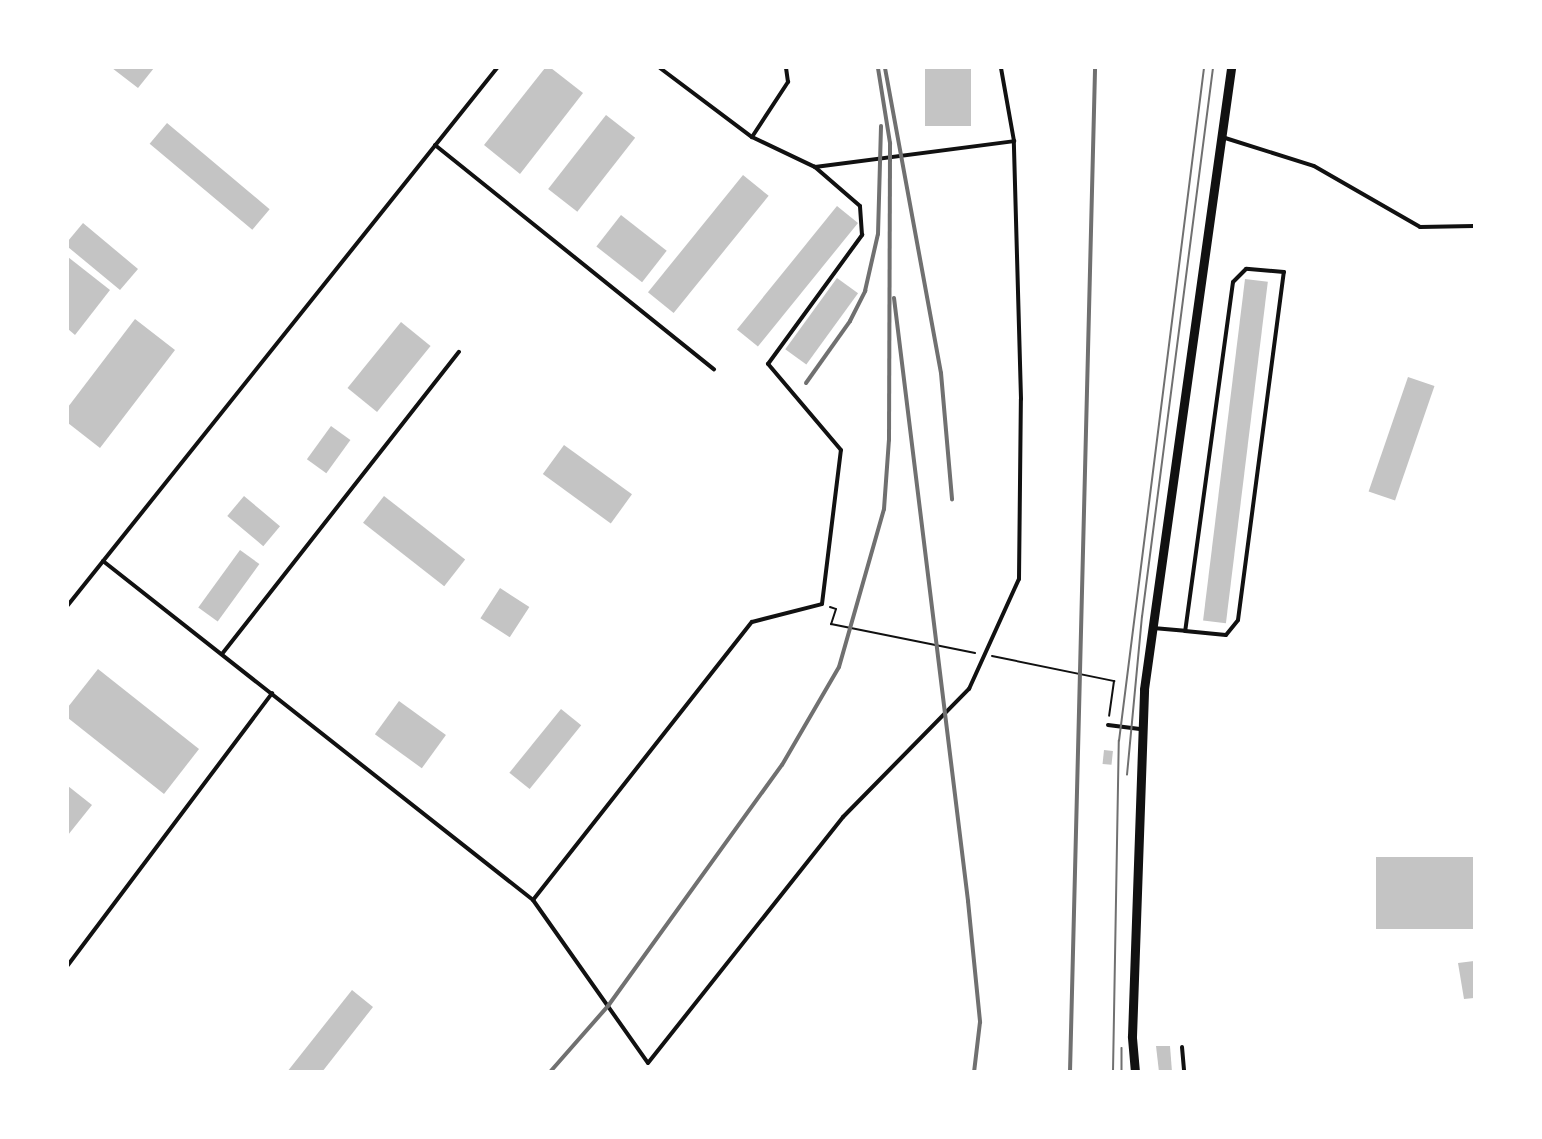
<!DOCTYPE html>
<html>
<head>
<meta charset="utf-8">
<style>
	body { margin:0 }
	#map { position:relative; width:1542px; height:1139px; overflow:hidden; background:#fff; font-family:"Work Sans",sans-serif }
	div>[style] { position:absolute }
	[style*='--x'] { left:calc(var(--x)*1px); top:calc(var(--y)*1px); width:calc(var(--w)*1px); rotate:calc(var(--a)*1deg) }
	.building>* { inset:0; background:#c4c4c4; transform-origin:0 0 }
	.path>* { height:2px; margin:-1px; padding:0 1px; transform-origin:1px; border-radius:1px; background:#111 }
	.service>* { height:4px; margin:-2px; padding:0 2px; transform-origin:2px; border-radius:2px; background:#111 }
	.tertiary>* { height:9px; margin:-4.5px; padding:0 4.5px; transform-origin:4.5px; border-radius:4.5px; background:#111 }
	.tram>* { height:1.5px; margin:-0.75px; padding:0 0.75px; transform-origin:0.75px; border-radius:0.75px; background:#707070 }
	.rail>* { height:4px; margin:-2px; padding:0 2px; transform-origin:2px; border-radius:2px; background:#707070 }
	span { translate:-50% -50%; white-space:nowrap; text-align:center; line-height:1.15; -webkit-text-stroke:6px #fff; paint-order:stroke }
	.frame { position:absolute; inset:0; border:69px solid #fff; pointer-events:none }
</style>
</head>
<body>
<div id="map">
	<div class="building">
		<i style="clip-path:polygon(112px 68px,154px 68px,138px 88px)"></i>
		<i style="clip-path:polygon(545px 68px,551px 68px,583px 93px,520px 174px,484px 145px)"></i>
		<i style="left:925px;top:68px;width:46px;height:58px"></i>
		<i style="left:606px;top:115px;width:37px;height:94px;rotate:38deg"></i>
		<i style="left:167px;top:123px;width:134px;height:27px;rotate:40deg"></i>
		<i style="left:743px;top:175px;width:33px;height:151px;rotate:39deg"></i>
		<i style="left:837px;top:206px;width:27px;height:159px;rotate:39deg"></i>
		<i style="left:621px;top:215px;width:58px;height:40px;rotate:38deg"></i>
		<i style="clip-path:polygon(83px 223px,138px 269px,120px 290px,68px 247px,68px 241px)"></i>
		<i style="clip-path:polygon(68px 257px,110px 290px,75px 335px,68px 329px)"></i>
		<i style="left:837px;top:278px;width:26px;height:88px;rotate:36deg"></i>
		<i style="left:1245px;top:279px;width:23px;height:344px;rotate:7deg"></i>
		<i style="clip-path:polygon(135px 319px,175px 350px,100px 448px,68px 423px,68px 407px)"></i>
		<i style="left:401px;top:322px;width:38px;height:85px;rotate:39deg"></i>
		<i style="left:1408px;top:377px;width:28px;height:121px;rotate:19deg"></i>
		<i style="left:331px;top:426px;width:24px;height:41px;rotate:36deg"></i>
		<i style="left:564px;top:445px;width:84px;height:36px;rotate:36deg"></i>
		<i style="left:244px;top:496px;width:47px;height:26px;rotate:40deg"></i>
		<i style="left:384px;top:496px;width:103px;height:34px;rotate:38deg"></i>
		<i style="left:240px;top:550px;width:24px;height:71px;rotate:36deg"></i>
		<i style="left:500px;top:588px;width:35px;height:36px;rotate:33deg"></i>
		<i style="clip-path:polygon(98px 669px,199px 749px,164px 794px,68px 718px,68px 707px)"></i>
		<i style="left:399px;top:701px;width:58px;height:41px;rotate:36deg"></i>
		<i style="left:561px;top:709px;width:26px;height:82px;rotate:39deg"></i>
		<i style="left:1104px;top:750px;width:9px;height:14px;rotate:6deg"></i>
		<i style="clip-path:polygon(68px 786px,92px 805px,68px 835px)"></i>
		<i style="left:1474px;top:857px;width:72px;height:98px;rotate:90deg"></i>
		<i style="clip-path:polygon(1474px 961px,1474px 998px,1464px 999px,1458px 963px)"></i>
		<i style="clip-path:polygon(352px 990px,373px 1007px,322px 1072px,287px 1072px)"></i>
		<i style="clip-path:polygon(1156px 1046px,1170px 1046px,1172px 1072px,1159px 1072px)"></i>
	</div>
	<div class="path">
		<i style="--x:830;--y:607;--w:6;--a:18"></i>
		<i style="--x:836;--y:609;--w:16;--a:108"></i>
		<i style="--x:831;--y:624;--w:147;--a:11.4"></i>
		<i style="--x:992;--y:656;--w:125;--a:11.6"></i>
		<i style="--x:1114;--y:681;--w:35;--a:98"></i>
	</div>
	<div class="service">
		<i style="--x:660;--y:68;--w:115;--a:36.9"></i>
		<i style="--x:752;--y:137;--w:70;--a:25.5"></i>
		<i style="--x:815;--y:167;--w:201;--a:-7.4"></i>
		<i style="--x:752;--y:137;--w:66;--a:-56.8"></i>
		<i style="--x:788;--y:82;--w:14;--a:-98"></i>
		<i style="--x:1222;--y:137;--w:96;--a:17.5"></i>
		<i style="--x:1314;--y:166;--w:122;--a:29.9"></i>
		<i style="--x:1420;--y:227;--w:54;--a:-1.1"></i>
		<i style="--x:435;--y:145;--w:358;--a:38.8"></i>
		<i style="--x:103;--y:561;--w:548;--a:38.25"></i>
		<i style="--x:533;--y:900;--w:199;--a:54.8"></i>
		<i style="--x:648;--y:1063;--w:314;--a:-51.6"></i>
		<i style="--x:843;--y:817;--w:180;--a:-45.5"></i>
		<i style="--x:969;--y:689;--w:121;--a:-65.6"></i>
		<i style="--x:1019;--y:579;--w:180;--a:-89.4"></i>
		<i style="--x:1021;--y:399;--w:258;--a:-91.6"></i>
		<i style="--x:1014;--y:141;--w:74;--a:-100.1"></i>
		<i style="--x:68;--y:605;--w:687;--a:-51.38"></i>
		<i style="--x:1153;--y:628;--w:32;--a:5"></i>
		<i style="--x:1185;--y:631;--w:41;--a:5.6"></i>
		<i style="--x:1226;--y:635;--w:19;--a:-51"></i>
		<i style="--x:1238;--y:620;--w:351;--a:-82.5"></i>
		<i style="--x:1284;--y:272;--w:38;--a:-175"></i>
		<i style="--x:1246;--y:269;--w:18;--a:135"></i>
		<i style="--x:1233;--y:282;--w:352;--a:97.8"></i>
		<i style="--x:222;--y:654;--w:384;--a:-51.9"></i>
		<i style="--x:1108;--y:725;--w:34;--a:7"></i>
		<i style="--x:533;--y:900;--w:354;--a:-51.8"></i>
		<i style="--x:752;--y:622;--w:72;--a:-14.4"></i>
		<i style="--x:822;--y:604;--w:155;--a:-83"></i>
		<i style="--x:841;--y:450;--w:113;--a:-130.3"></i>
		<i style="--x:768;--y:364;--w:160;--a:-53.9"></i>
		<i style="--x:862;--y:235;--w:29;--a:-94"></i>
		<i style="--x:860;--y:206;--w:60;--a:-139.1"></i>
		<i style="--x:68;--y:965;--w:340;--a:-53.1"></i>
		<i style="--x:1182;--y:1047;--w:25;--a:85"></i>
	</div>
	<div class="tertiary">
		<i style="--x:1135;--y:1072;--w:36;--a:-95"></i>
		<i style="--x:1132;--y:1036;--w:347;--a:-88"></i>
		<i style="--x:1144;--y:689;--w:627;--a:-82.02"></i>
	</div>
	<div class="tram">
		<i style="--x:1127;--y:775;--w:159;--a:-84.6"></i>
		<i style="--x:1142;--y:617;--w:554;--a:-82.63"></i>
		<i style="--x:1122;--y:1048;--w:24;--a:90"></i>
		<i style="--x:1113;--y:1072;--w:331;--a:-89"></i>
		<i style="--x:1119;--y:741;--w:678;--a:-82.8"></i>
	</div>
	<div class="rail">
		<i style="--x:885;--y:68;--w:310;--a:79.6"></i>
		<i style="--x:941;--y:373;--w:127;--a:85"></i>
		<i style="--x:894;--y:298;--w:608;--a:83"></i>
		<i style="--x:968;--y:901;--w:122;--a:84.3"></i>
		<i style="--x:980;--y:1022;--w:50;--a:96.8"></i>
		<i style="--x:806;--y:383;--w:76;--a:-54.6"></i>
		<i style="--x:850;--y:321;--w:34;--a:-63"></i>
		<i style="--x:865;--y:291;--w:58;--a:-77.2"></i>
		<i style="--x:878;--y:234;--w:108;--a:-88.4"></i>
		<i style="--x:550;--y:1072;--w:88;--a:-48.7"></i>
		<i style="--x:608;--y:1006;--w:297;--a:-54.2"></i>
		<i style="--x:782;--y:765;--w:113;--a:-59.8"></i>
		<i style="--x:839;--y:667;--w:164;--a:-74.1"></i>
		<i style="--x:884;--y:509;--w:69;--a:-85.9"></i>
		<i style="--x:889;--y:440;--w:297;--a:-89.8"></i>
		<i style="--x:890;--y:143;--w:76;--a:-99.1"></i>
		<i style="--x:1070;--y:1072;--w:1004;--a:-88.57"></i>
	</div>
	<div class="frame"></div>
</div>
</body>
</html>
